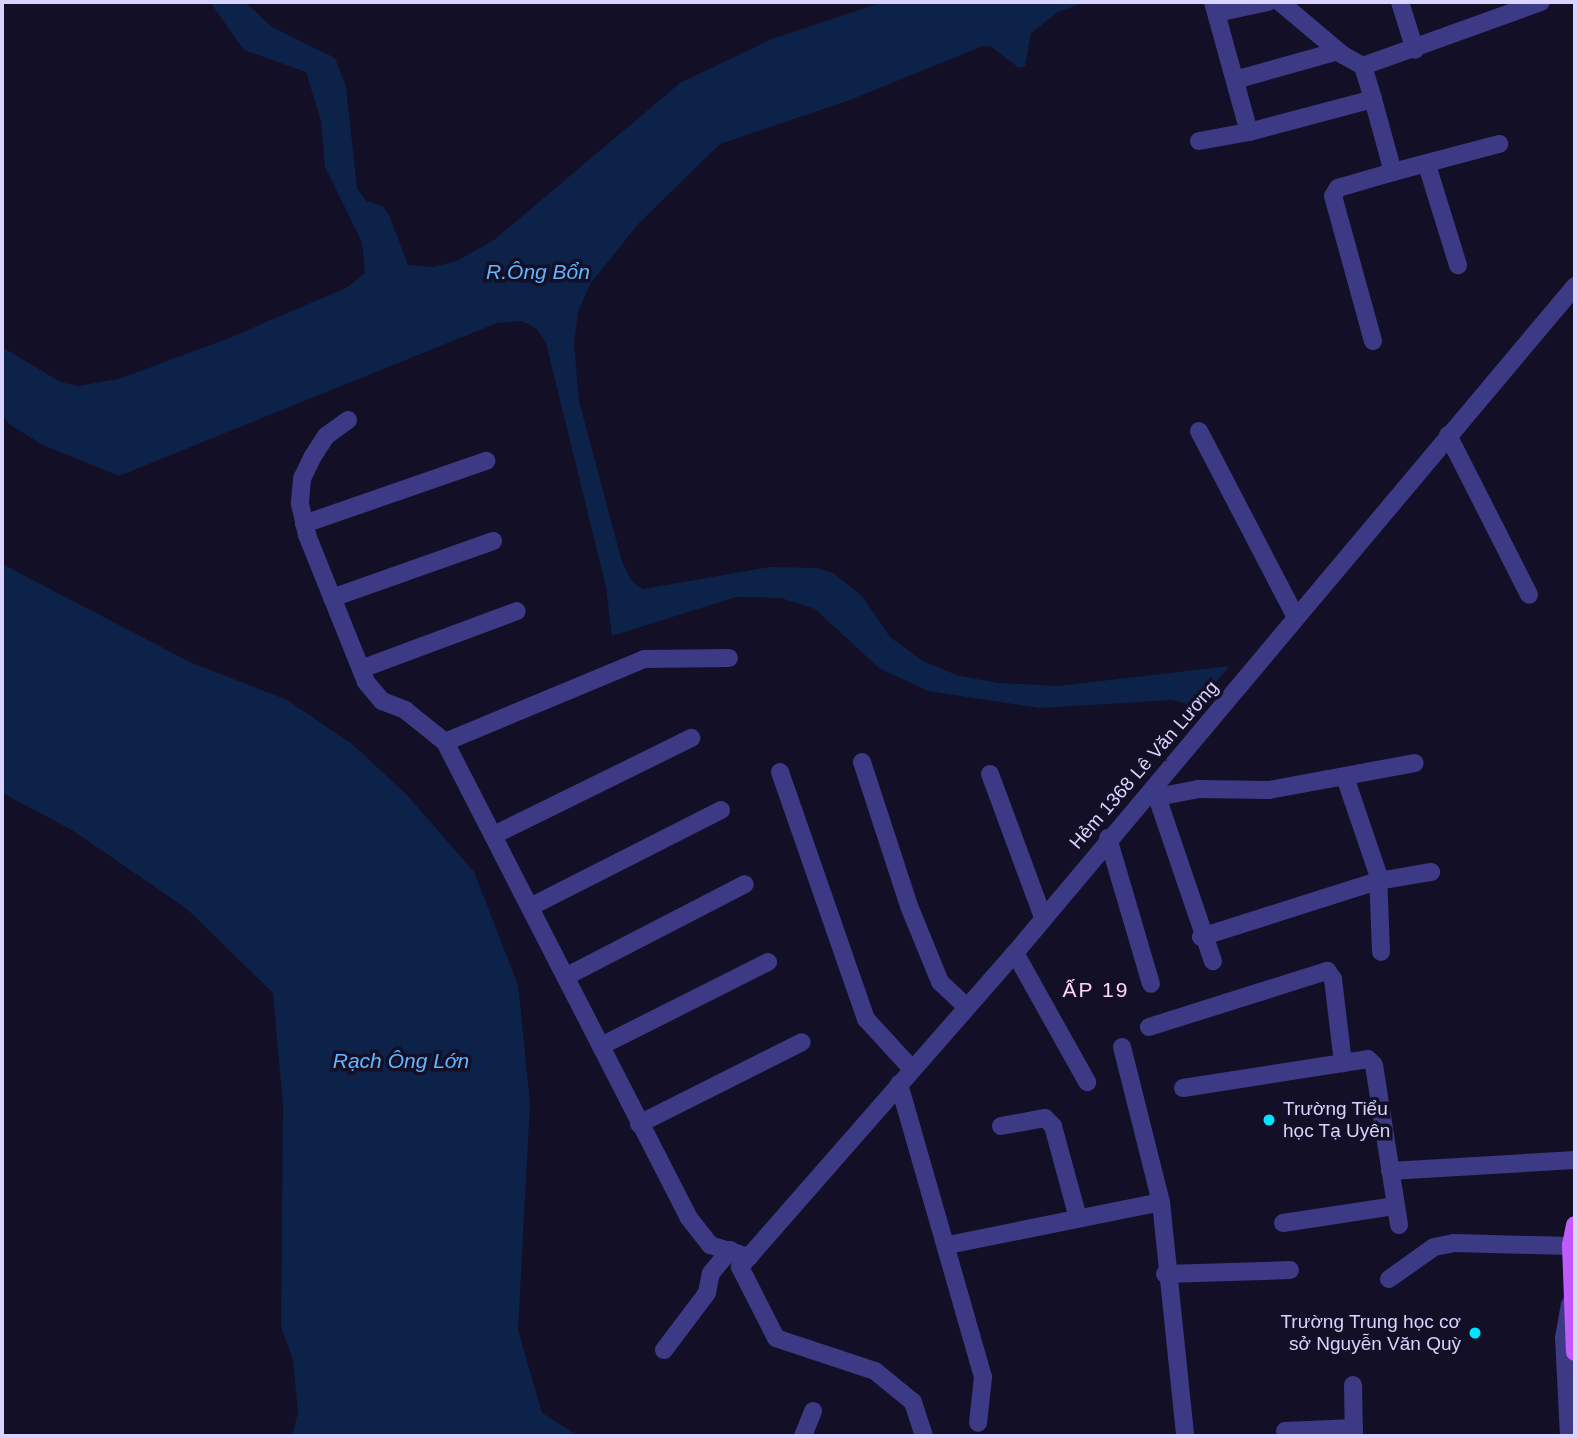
<!DOCTYPE html>
<html>
<head>
<meta charset="utf-8">
<style>
	body { margin:0 }
	#map { position:relative; width:1577px; height:1438px; overflow:hidden; background:#130f26; font-family:Arial,sans-serif }
	div>[style] { position:absolute }
	[style*='--x'] { left:calc(var(--x)*1px); top:calc(var(--y)*1px); width:calc(var(--w)*1px); rotate:calc(var(--a)*1deg) }
	.water>* { inset:0; background:#0c2248 }
	.minor>* { height:18px; margin:-9px; padding:0 9px; transform-origin:9px; border-radius:9px; background:#3d3a85 }
	.major>* { height:18px; margin:-9px; padding:0 9px; transform-origin:9px; border-radius:9px; background:#c25bff }
	.dots>* { width:19px; height:19px; translate:-50% -50%; box-sizing:border-box; border:4px solid #130f26; border-radius:50% }
	span { translate:-50% -50%; white-space:nowrap; text-align:center; line-height:1.15; -webkit-text-stroke:7px #130f26; paint-order:stroke }
	.street-label { font-size:19px; color:#d9d4ff }
	.poi-label { font-size:19px; color:#d9d4ff }
	.left { translate:0 -50%; text-align:left }
	.right { translate:-100% -50%; text-align:right }
	.water-label { font-size:21px; color:#62b6ff; font-style:italic }
	.neighbourhood-label { font-size:21px; color:#ffd6f0; letter-spacing:2px }
	.frame { position:absolute; inset:0; border:4px solid #d9d4ff; pointer-events:none }
</style>
</head>
<body>
<div id="map">
	<div class="water">
		<i style="clip-path:polygon(210px 2px,245px 2px,272px 27px,335px 58px,346px 87px,357px 188px,366px 201px,383px 206px,389px 215px,408px 265px,433px 267px,457px 261px,494px 240px,680px 83px,772px 39px,883px 2px,1086px 2px,1058px 12px,1031px 33px,1025px 66px,1019px 68px,990px 46px,983px 46px,850px 100px,720px 144px,639px 223px,590px 284px,578px 312px,574px 344px,579px 401px,622px 562px,632px 582px,643px 589px,770px 567px,818px 568px,833px 573px,862px 596px,890px 637px,923px 661px,959px 676px,999px 683px,1058px 686px,1230px 666px,1189px 712px,1185px 703px,1171px 700px,1040px 708px,928px 691px,879px 668px,815px 609px,781px 598px,736px 597px,612px 636px,606px 587px,546px 343px,537px 329px,522px 321px,497px 323px,119px 476px,43px 445px,9px 424px,2px 414px,2px 347px,60px 382px,78px 386px,119px 379px,229px 338px,346px 288px,365px 273px,362px 242px,325px 167px,321px 121px,306px 72px,244px 50px)"></i>
		<i style="clip-path:polygon(2px 564px,190px 662px,287px 700px,352px 744px,407px 795px,474px 872px,518px 985px,530px 1103px,518px 1330px,542px 1413px,578px 1436px,292px 1436px,298px 1412px,293px 1361px,281px 1326px,283px 1106px,273px 993px,187px 909px,72px 830px,2px 793px)"></i>
	</div>
	<div class="minor">
		<i style="--x:1280;--y:2;--w:82;--a:40.1"></i>
		<i style="--x:1343;--y:55;--w:23;--a:29"></i>
		<i style="--x:1363;--y:66;--w:189;--a:-19.8"></i>
		<i style="--x:1400;--y:2;--w:50;--a:72.6"></i>
		<i style="--x:1217;--y:13;--w:52;--a:-12.2"></i>
		<i style="--x:1235;--y:80;--w:107;--a:-15.7"></i>
		<i style="--x:1373;--y:99;--w:76;--a:74.7"></i>
		<i style="--x:1393;--y:172;--w:110;--a:-14.8"></i>
		<i style="--x:1249;--y:132;--w:128;--a:-14.9"></i>
		<i style="--x:1373;--y:99;--w:34;--a:-107"></i>
		<i style="--x:1199;--y:141;--w:51;--a:-10.2"></i>
		<i style="--x:1249;--y:132;--w:135;--a:-105.5"></i>
		<i style="--x:1427;--y:165;--w:105;--a:72.8"></i>
		<i style="--x:1373;--y:341;--w:150;--a:-105.4"></i>
		<i style="--x:1333;--y:196;--w:9;--a:-58"></i>
		<i style="--x:1338;--y:188;--w:57;--a:-16.2"></i>
		<i style="--x:348;--y:420;--w:27;--a:144"></i>
		<i style="--x:326;--y:436;--w:24;--a:123"></i>
		<i style="--x:313;--y:456;--w:25;--a:116"></i>
		<i style="--x:302;--y:479;--w:25;--a:95"></i>
		<i style="--x:300;--y:504;--w:32;--a:77"></i>
		<i style="--x:307;--y:535;--w:158;--a:68.1"></i>
		<i style="--x:366;--y:682;--w:25;--a:50"></i>
		<i style="--x:382;--y:701;--w:25;--a:21"></i>
		<i style="--x:405;--y:710;--w:51;--a:38.7"></i>
		<i style="--x:445;--y:742;--w:535;--a:62.86"></i>
		<i style="--x:689;--y:1218;--w:34;--a:52"></i>
		<i style="--x:710;--y:1245;--w:41;--a:17.1"></i>
		<i style="--x:1199;--y:431;--w:210;--a:62.5"></i>
		<i style="--x:1448;--y:435;--w:179;--a:63.1"></i>
		<i style="--x:304;--y:524;--w:193;--a:-19.1"></i>
		<i style="--x:332;--y:598;--w:171;--a:-19.5"></i>
		<i style="--x:361;--y:669;--w:166;--a:-20.4"></i>
		<i style="--x:445;--y:742;--w:216;--a:-22.6"></i>
		<i style="--x:644;--y:659;--w:85;--a:-0.7"></i>
		<i style="--x:862;--y:762;--w:151;--a:71.9"></i>
		<i style="--x:909;--y:906;--w:82;--a:67.8"></i>
		<i style="--x:940;--y:982;--w:37;--a:43"></i>
		<i style="--x:780;--y:772;--w:262;--a:70.8"></i>
		<i style="--x:866;--y:1019;--w:68;--a:47.4"></i>
		<i style="--x:990;--y:774;--w:153;--a:69.7"></i>
		<i style="--x:1345;--y:777;--w:102;--a:71.2"></i>
		<i style="--x:1378;--y:874;--w:78;--a:87.8"></i>
		<i style="--x:1154;--y:788;--w:183;--a:71.2"></i>
		<i style="--x:1157;--y:797;--w:43;--a:-10.8"></i>
		<i style="--x:1199;--y:789;--w:70;--a:0.8"></i>
		<i style="--x:1269;--y:790;--w:148;--a:-10.5"></i>
		<i style="--x:494;--y:835;--w:220;--a:-26.2"></i>
		<i style="--x:1108;--y:838;--w:152;--a:73.6"></i>
		<i style="--x:532;--y:906;--w:212;--a:-26.9"></i>
		<i style="--x:1201;--y:937;--w:186;--a:-17.6"></i>
		<i style="--x:1378;--y:881;--w:54;--a:-9.6"></i>
		<i style="--x:1015;--y:953;--w:148;--a:60.8"></i>
		<i style="--x:567;--y:976;--w:200;--a:-27.3"></i>
		<i style="--x:1149;--y:1027;--w:187;--a:-17.5"></i>
		<i style="--x:1327;--y:971;--w:10;--a:53"></i>
		<i style="--x:1333;--y:979;--w:85;--a:83.2"></i>
		<i style="--x:601;--y:1046;--w:187;--a:-26.7"></i>
		<i style="--x:1122;--y:1047;--w:160;--a:75.9"></i>
		<i style="--x:1161;--y:1202;--w:235;--a:84.1"></i>
		<i style="--x:899;--y:1084;--w:305;--a:74"></i>
		<i style="--x:983;--y:1377;--w:46;--a:96.2"></i>
		<i style="--x:1183;--y:1088;--w:187;--a:-8.9"></i>
		<i style="--x:1368;--y:1059;--w:8;--a:45"></i>
		<i style="--x:1374;--y:1065;--w:162;--a:81.1"></i>
		<i style="--x:639;--y:1124;--w:182;--a:-26.7"></i>
		<i style="--x:1001;--y:1126;--w:45;--a:-10.3"></i>
		<i style="--x:1045;--y:1118;--w:11;--a:45"></i>
		<i style="--x:1053;--y:1126;--w:95;--a:74.8"></i>
		<i style="--x:1390;--y:1171;--w:185;--a:-3.4"></i>
		<i style="--x:1283;--y:1223;--w:112;--a:-8.7"></i>
		<i style="--x:948;--y:1245;--w:217;--a:-11.4"></i>
		<i style="--x:1165;--y:1274;--w:125;--a:-1.8"></i>
		<i style="--x:1389;--y:1279;--w:55;--a:-35.4"></i>
		<i style="--x:1434;--y:1247;--w:20;--a:-11"></i>
		<i style="--x:1454;--y:1243;--w:117;--a:1.5"></i>
		<i style="--x:664;--y:1350;--w:71;--a:-53"></i>
		<i style="--x:707;--y:1293;--w:20;--a:-79"></i>
		<i style="--x:711;--y:1273;--w:30;--a:-50"></i>
		<i style="--x:1353;--y:1385;--w:51;--a:88.9"></i>
		<i style="--x:1285;--y:1431;--w:69;--a:-2.5"></i>
		<i style="--x:803;--y:1436;--w:27;--a:-68"></i>
		<i style="--x:924;--y:1436;--w:36;--a:-108"></i>
		<i style="--x:913;--y:1402;--w:49;--a:-140.8"></i>
		<i style="--x:875;--y:1371;--w:104;--a:-161.6"></i>
		<i style="--x:776;--y:1338;--w:80;--a:-116.9"></i>
		<i style="--x:740;--y:1267;--w:417;--a:-48.8"></i>
		<i style="--x:1015;--y:953;--w:871;--a:-49.98"></i>
		<i style="--x:1569;--y:1436;--w:98;--a:-92.9"></i>
		<i style="--x:1564;--y:1338;--w:34;--a:-80"></i>
	</div>
	<div class="major">
		<i style="--x:1575;--y:1225;--w:20;--a:101"></i>
		<i style="--x:1571;--y:1245;--w:107;--a:87.9"></i>
	</div>
	<div class="dots">
		<i style="left:1269px;top:1120px;background:#00e5ff"></i>
		<i style="left:1475px;top:1333px;background:#00e5ff"></i>
	</div>
	<div class="street-label">
		<span style="left:1144px;top:765px;rotate:-49deg">Hẻm 1368 Lê Văn Lương</span>
	</div>
	<div class="poi-label">
		<span class="left" style="left:1283px;top:1120px">Trường Tiểu<br>học Tạ Uyên</span>
		<span class="right" style="left:1461px;top:1333px">Trường Trung học cơ<br>sở Nguyễn Văn Quỳ</span>
	</div>
	<div class="water-label">
		<span style="left:538px;top:272px">R.Ông Bổn</span>
		<span style="left:401px;top:1061px">Rạch Ông Lớn</span>
	</div>
	<div class="neighbourhood-label">
		<span style="left:1096px;top:990px">ẤP 19</span>
	</div>
	<div class="frame"></div>
</div>
</body>
</html>
